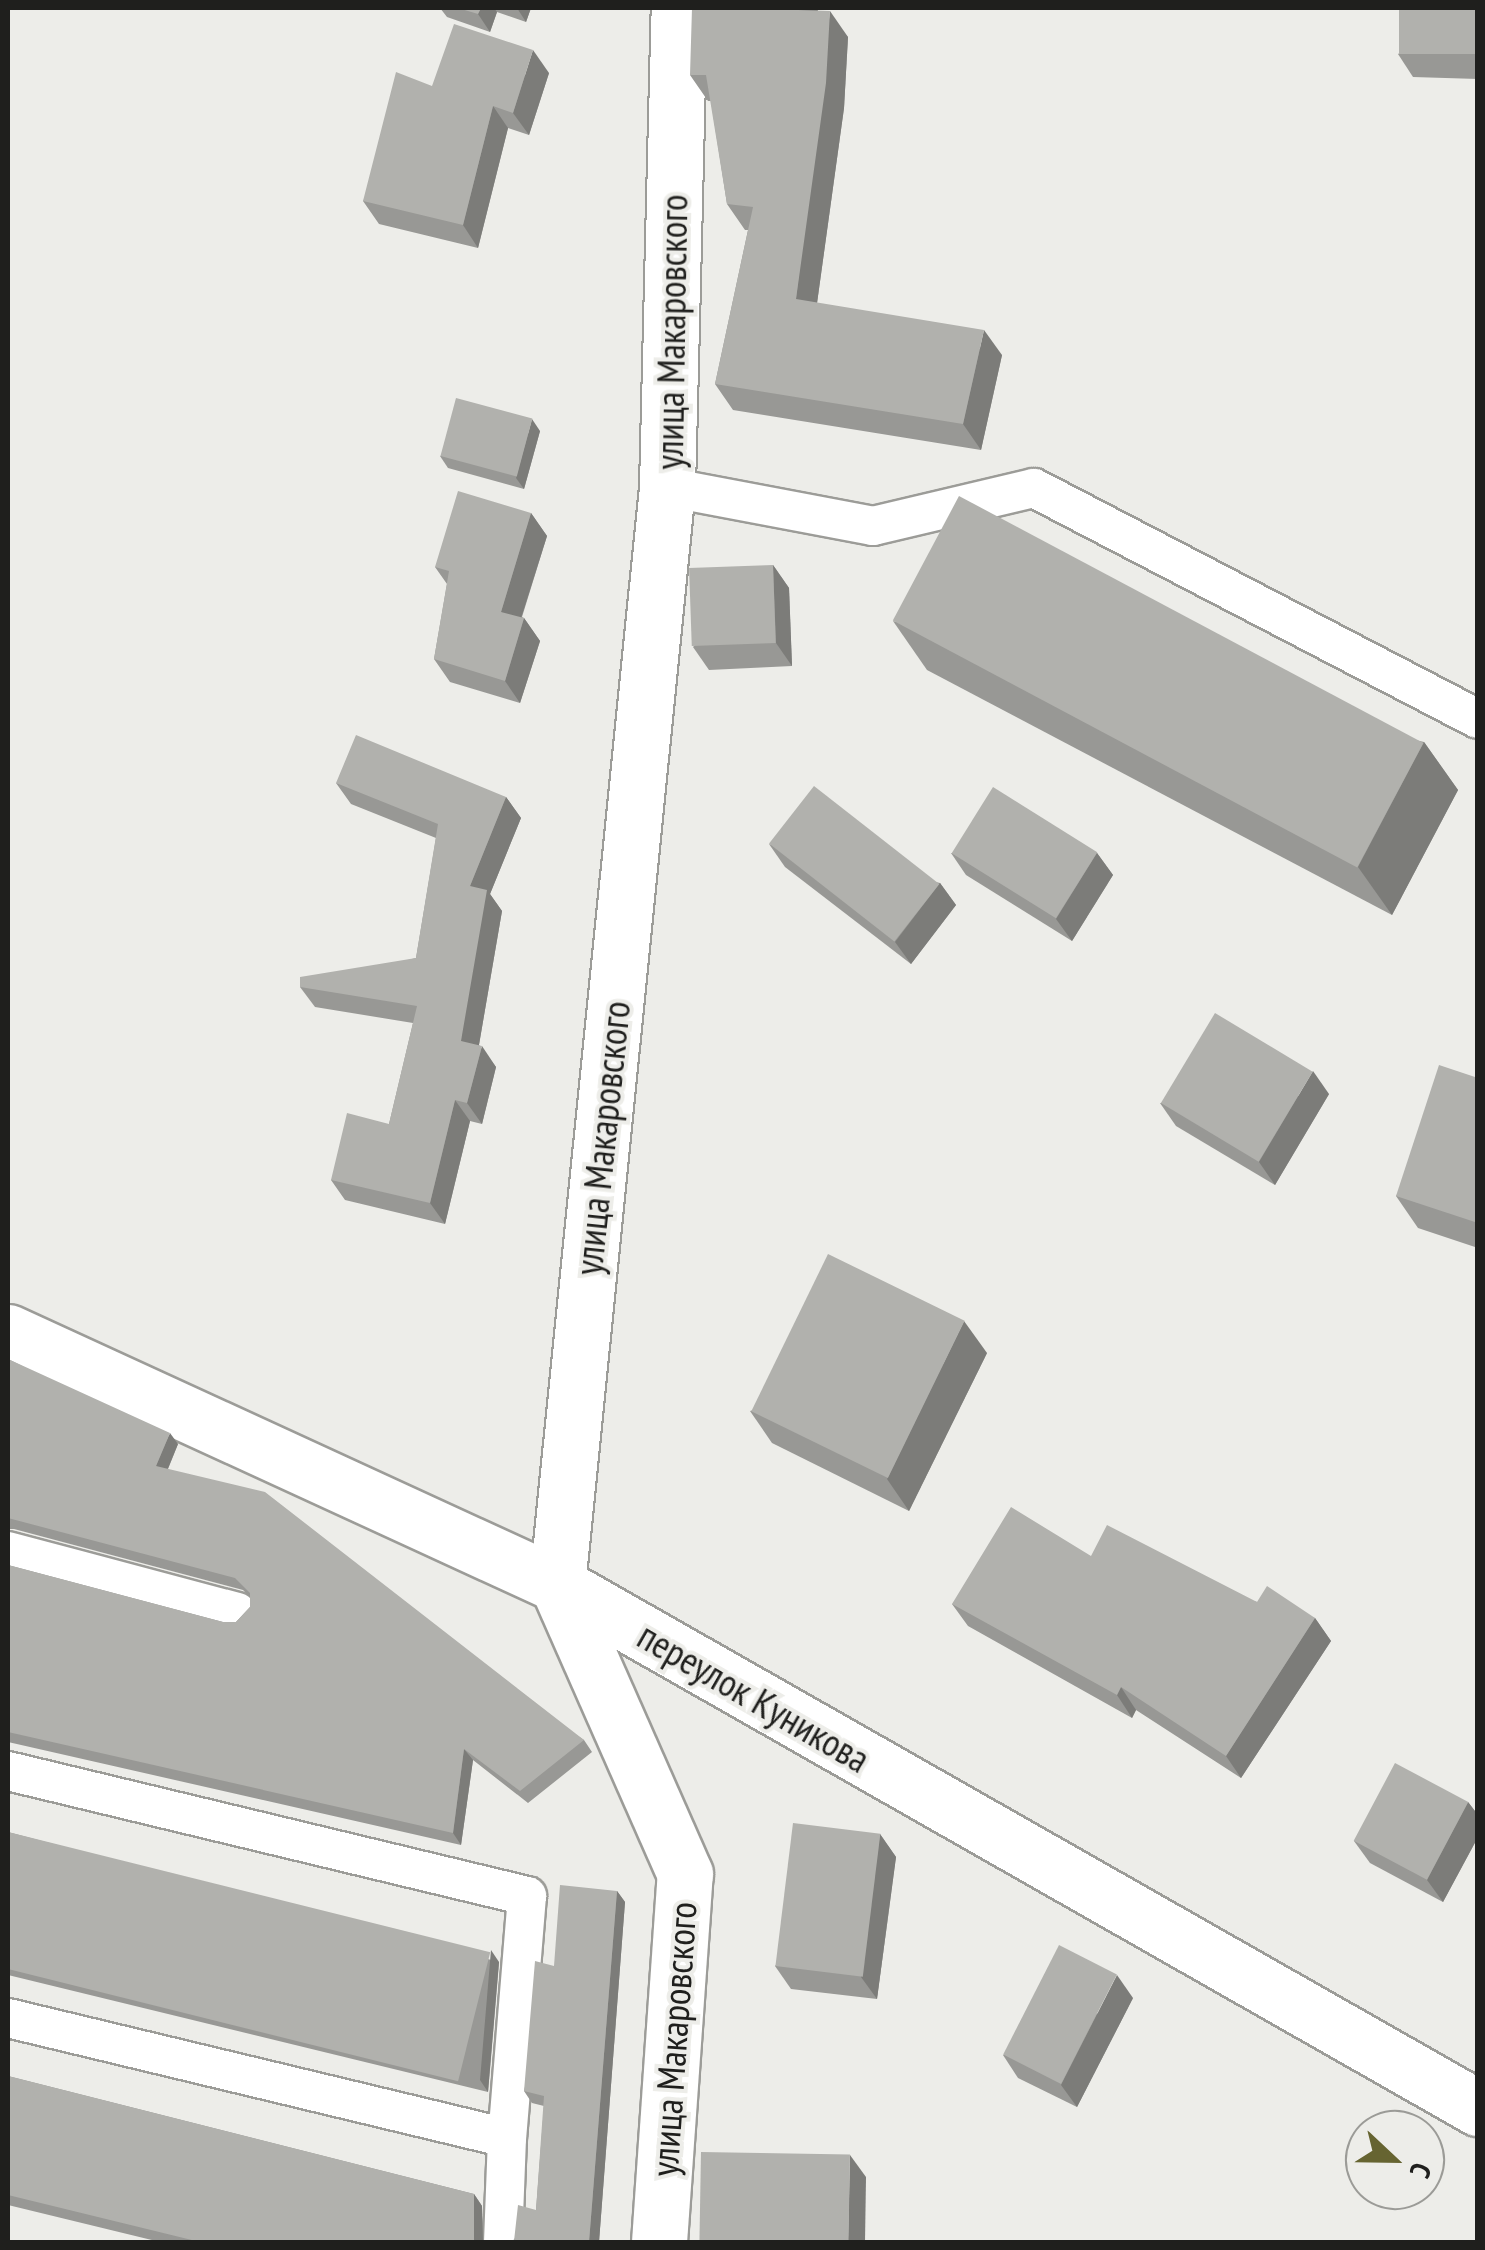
<!DOCTYPE html>
<html>
<head>
<meta charset="utf-8">
<style>
	body { margin:0 }
	#map { position:relative; width:1485px; height:2250px; overflow:hidden; background:#edede9; font-family:"PT Sans Narrow",sans-serif }
	div>[style] { position:absolute }
	[style*='--x'] { left:calc(var(--x)*1px); top:calc(var(--y)*1px); width:calc(var(--w)*1px); rotate:calc(var(--a)*1deg) }
	.roads { filter:drop-shadow(2px 0 #9c9c98) drop-shadow(-2px 0 #9c9c98) drop-shadow(0 2px #9c9c98) drop-shadow(0 -2px #9c9c98) }
	.lane>* { height:38px; margin:-19px; padding:0 19px; transform-origin:19px; border-radius:19px; background:#fff }
	.street>* { height:55px; margin:-27.5px; padding:0 27.5px; transform-origin:27.5px; border-radius:27.5px; background:#fff }
	.wall>* { inset:0; background:#989895 }
	.shaded-wall>* { inset:0; background:#7c7c79 }
	.building>* { inset:0; background:#b1b1ad; transform-origin:0 0 }
	span { translate:-50% -50%; white-space:nowrap; text-align:center; line-height:1.15; -webkit-text-stroke:8px #edede9; paint-order:stroke }
	.street-label { font-size:38px; color:#1f1f1d }
	.frame { position:absolute; inset:0; border:10px solid #1f1f1d; pointer-events:none }
	.north { position:absolute; left:1345px; top:2110px; width:100px; height:100px; box-sizing:border-box; background:#edede9; border:2px solid #9b9b97; border-radius:50%; rotate:112deg; font-size:28px; font-weight:700; line-height:40px; text-align:center; color:#1f1f1d }
	.north::after { content:''; display:block; margin:auto; width:35px; height:45px; background:#666431; clip-path:polygon(50% 0,100% 100%,50% 72%,0 100%) }
</style>
</head>
<body>
<div id="map">
	<div class="roads">
		<div class="lane">
			<i style="--x:667;--y:487;--w:210;--a:10.7"></i>
			<i style="--x:873;--y:526;--w:165;--a:-13.3"></i>
			<i style="--x:1034;--y:488;--w:500;--a:27.49"></i>
			<i style="--x:8;--y:1551;--w:237;--a:14.9"></i>
			<i style="--x:8;--y:1771;--w:534;--a:13.54"></i>
			<i style="--x:527;--y:1896;--w:243;--a:94.7"></i>
			<i style="--x:507;--y:2138;--w:104;--a:92.2"></i>
			<i style="--x:8;--y:2018;--w:513;--a:13.52"></i>
		</div>
		<div class="street">
			<i style="--x:8;--y:1332;--w:604;--a:24.66"></i>
			<i style="--x:557;--y:1584;--w:1060;--a:29.64"></i>
			<i style="--x:659;--y:2242;--w:369;--a:-86"></i>
			<i style="--x:685;--y:1874;--w:317;--a:-113.8"></i>
			<i style="--x:557;--y:1584;--w:1103;--a:-84.27"></i>
			<i style="--x:667;--y:487;--w:479;--a:-88.6"></i>
		</div>
	</div>
	<div class="wall">
		<i style="clip-path:polygon(440px 8px,531px 8px,526px 22px,497px 12px,490px 32px,447px 17px)"></i>
		<i style="clip-path:polygon(1478px 8px,1478px 79px,1413px 77px,1398px 54px)"></i>
		<i style="clip-path:polygon(818px 11px,848px 37px,844px 108px,817px 303px,1002px 355px,981px 450px,733px 410px,715px 384px,748px 230px,745px 230px,727px 204px,711px 101px,708px 101px,690px 75px)"></i>
		<i style="clip-path:polygon(549px 73px,529px 135px,508px 128px,478px 248px,379px 224px,363px 201px,432px 86px)"></i>
		<i style="clip-path:polygon(540px 431px,524px 489px,448px 468px,440px 456px)"></i>
		<i style="clip-path:polygon(531px 513px,547px 536px,522px 617px,524px 618px,540px 641px,520px 703px,450px 682px,434px 659px,447px 584px,435px 567px)"></i>
		<i style="clip-path:polygon(773px 565px,789px 588px,792px 666px,709px 670px,693px 647px)"></i>
		<i style="clip-path:polygon(893px 621px,1424px 742px,1458px 790px,1392px 915px,927px 670px)"></i>
		<i style="clip-path:polygon(336px 783px,506px 797px,521px 818px,490px 894px,502px 911px,479px 1045px,496px 1067px,482px 1124px,470px 1121px,445px 1224px,345px 1200px,331px 1180px,389px 1124px,413px 1023px,315px 1007px,300px 987px,416px 958px,436px 838px,351px 804px)"></i>
		<i style="clip-path:polygon(769px 844px,940px 883px,956px 905px,911px 964px,785px 867px)"></i>
		<i style="clip-path:polygon(951px 853px,1097px 853px,1113px 875px,1072px 941px,966px 875px)"></i>
		<i style="clip-path:polygon(1478px 1078px,1478px 1248px,1418px 1228px,1396px 1196px)"></i>
		<i style="clip-path:polygon(1329px 1094px,1275px 1185px,1176px 1126px,1160px 1103px)"></i>
		<i style="clip-path:polygon(987px 1353px,909px 1511px,772px 1443px,750px 1411px)"></i>
		<i style="clip-path:polygon(8px 1359px,178px 1444px,168px 1469px,584px 1740px,592px 1752px,528px 1803px,473px 1760px,461px 1845px,8px 1742px,8px 1565px,223px 1622px,236px 1622px,250px 1607px,250px 1597px,243px 1590px,14px 1529px,8px 1529px)"></i>
		<i style="clip-path:polygon(1091px 1556px,1315px 1618px,1331px 1641px,1241px 1778px,1136px 1710px,1132px 1718px,968px 1626px,952px 1604px)"></i>
		<i style="clip-path:polygon(1468px 1802px,1478px 1815px,1478px 1837px,1443px 1902px,1370px 1863px,1354px 1841px)"></i>
		<i style="clip-path:polygon(8px 1832px,499px 1962px,488px 2092px,8px 1975px)"></i>
		<i style="clip-path:polygon(880px 1834px,896px 1857px,877px 1999px,791px 1989px,775px 1966px)"></i>
		<i style="clip-path:polygon(617px 1891px,625px 1902px,599px 2242px,512px 2242px,536px 2210px,544px 2106px,532px 2103px,524px 2091px,554px 1966px)"></i>
		<i style="clip-path:polygon(1133px 1998px,1077px 2107px,1018px 2078px,1003px 2055px)"></i>
		<i style="clip-path:polygon(8px 2076px,474px 2194px,482px 2206px,483px 2242px,160px 2242px,8px 2205px)"></i>
	</div>
	<div class="shaded-wall">
		<i style="clip-path:polygon(481px 8px,494px 8px,497px 12px,490px 32px,478px 14px)"></i>
		<i style="clip-path:polygon(517px 8px,531px 8px,526px 22px)"></i>
		<i style="clip-path:polygon(798px 8px,818px 8px,816px 36px,798px 10px)"></i>
		<i style="clip-path:polygon(830px 11px,848px 37px,844px 108px,814px 325px,796px 299px)"></i>
		<i style="clip-path:polygon(533px 50px,549px 73px,529px 135px,513px 113px)"></i>
		<i style="clip-path:polygon(493px 106px,508px 128px,478px 248px,463px 225px)"></i>
		<i style="clip-path:polygon(984px 330px,1002px 355px,981px 450px,963px 424px)"></i>
		<i style="clip-path:polygon(532px 419px,540px 431px,524px 489px,516px 478px)"></i>
		<i style="clip-path:polygon(531px 513px,547px 536px,516px 634px,501px 612px)"></i>
		<i style="clip-path:polygon(773px 565px,789px 588px,792px 666px,776px 643px)"></i>
		<i style="clip-path:polygon(524px 618px,540px 641px,520px 703px,505px 681px)"></i>
		<i style="clip-path:polygon(1424px 742px,1458px 790px,1392px 915px,1358px 867px)"></i>
		<i style="clip-path:polygon(506px 797px,521px 818px,490px 894px,502px 911px,476px 1062px,461px 1041px,470px 886px)"></i>
		<i style="clip-path:polygon(1097px 853px,1113px 875px,1072px 941px,1056px 919px)"></i>
		<i style="clip-path:polygon(940px 883px,956px 905px,911px 964px,895px 942px)"></i>
		<i style="clip-path:polygon(482px 1046px,496px 1067px,482px 1124px,467px 1103px)"></i>
		<i style="clip-path:polygon(1313px 1071px,1329px 1094px,1275px 1185px,1259px 1162px)"></i>
		<i style="clip-path:polygon(455px 1100px,470px 1121px,445px 1224px,430px 1203px)"></i>
		<i style="clip-path:polygon(964px 1321px,987px 1353px,909px 1511px,887px 1479px)"></i>
		<i style="clip-path:polygon(170px 1433px,178px 1444px,164px 1478px,156px 1466px)"></i>
		<i style="clip-path:polygon(1315px 1618px,1331px 1641px,1241px 1778px,1226px 1756px)"></i>
		<i style="clip-path:polygon(1121px 1687px,1136px 1710px,1132px 1718px,1117px 1695px)"></i>
		<i style="clip-path:polygon(464px 1749px,473px 1760px,461px 1845px,453px 1833px)"></i>
		<i style="clip-path:polygon(1468px 1802px,1478px 1815px,1478px 1837px,1443px 1902px,1427px 1880px)"></i>
		<i style="clip-path:polygon(880px 1834px,896px 1857px,877px 1999px,861px 1977px)"></i>
		<i style="clip-path:polygon(617px 1891px,625px 1902px,599px 2242px,589px 2242px)"></i>
		<i style="clip-path:polygon(491px 1950px,499px 1962px,488px 2092px,480px 2080px)"></i>
		<i style="clip-path:polygon(1117px 1975px,1133px 1998px,1077px 2107px,1061px 2085px)"></i>
		<i style="clip-path:polygon(850px 2155px,866px 2177px,865px 2242px,848px 2242px)"></i>
		<i style="clip-path:polygon(474px 2194px,482px 2206px,483px 2242px,476px 2242px,474px 2240px)"></i>
	</div>
	<div class="building">
		<i style="clip-path:polygon(458px 8px,481px 8px,478px 14px)"></i>
		<i style="clip-path:polygon(692px 8px,798px 8px,798px 10px,830px 11px,826px 83px,796px 299px,984px 330px,963px 424px,715px 384px,753px 207px,727px 204px,706px 75px,690px 75px)"></i>
		<i style="left:1399px;top:8px;width:79px;height:46px"></i>
		<i style="clip-path:polygon(454px 24px,533px 50px,513px 113px,493px 106px,463px 225px,363px 201px,396px 72px,432px 86px)"></i>
		<i style="left:456px;top:398px;width:79px;height:60px;rotate:15deg"></i>
		<i style="clip-path:polygon(458px 491px,531px 513px,501px 612px,524px 618px,505px 681px,434px 659px,449px 571px,435px 567px)"></i>
		<i style="left:959px;top:496px;width:526px;height:141px;rotate:28deg"></i>
		<i style="left:773px;top:565px;width:78px;height:84px;rotate:88deg"></i>
		<i style="clip-path:polygon(356px 735px,506px 797px,470px 886px,487px 890px,461px 1041px,482px 1046px,467px 1103px,455px 1100px,430px 1203px,331px 1180px,347px 1113px,389px 1124px,417px 1006px,300px 987px,300px 977px,416px 958px,438px 824px,336px 783px)"></i>
		<i style="left:814px;top:786px;width:159px;height:73px;rotate:38deg"></i>
		<i style="left:993px;top:787px;width:123px;height:78px;rotate:32deg"></i>
		<i style="left:1215px;top:1013px;width:114px;height:105px;rotate:31deg"></i>
		<i style="clip-path:polygon(1439px 1065px,1478px 1078px,1478px 1223px,1396px 1196px)"></i>
		<i style="left:828px;top:1254px;width:152px;height:175px;rotate:26deg"></i>
		<i style="clip-path:polygon(8px 1359px,170px 1433px,156px 1466px,265px 1492px,584px 1740px,520px 1791px,464px 1749px,453px 1833px,8px 1732px,8px 1565px,223px 1622px,236px 1622px,250px 1607px,250px 1593px,235px 1578px,8px 1518px)"></i>
		<i style="clip-path:polygon(1011px 1507px,1091px 1556px,1107px 1525px,1257px 1602px,1267px 1586px,1315px 1618px,1226px 1756px,1121px 1687px,1117px 1695px,952px 1604px)"></i>
		<i style="left:1395px;top:1763px;width:83px;height:88px;rotate:28deg"></i>
		<i style="left:793px;top:1823px;width:88px;height:144px;rotate:7deg"></i>
		<i style="left:8px;top:1832px;width:497px;height:133px;rotate:14deg"></i>
		<i style="clip-path:polygon(560px 1885px,617px 1891px,589px 2242px,512px 2242px,514px 2241px,518px 2205px,536px 2210px,544px 2096px,524px 2091px,535px 1961px,554px 1966px)"></i>
		<i style="left:1059px;top:1945px;width:65px;height:123px;rotate:27deg"></i>
		<i style="clip-path:polygon(8px 2076px,474px 2194px,474px 2240px,479px 2242px,200px 2242px,8px 2195px)"></i>
		<i style="left:701px;top:2152px;width:149px;height:90px;rotate:1deg"></i>
	</div>
	<div class="street-label">
		<span style="left:671px;top:332px;rotate:-89deg">улица Макаровского</span>
		<span style="left:602px;top:1138px;rotate:-84deg">улица Макаровского</span>
		<span style="left:754px;top:1697px;rotate:30deg">переулок Куникова</span>
		<span style="left:673px;top:2039px;rotate:-86deg">улица Макаровского</span>
	</div>
	<div class="frame"></div>
	<div class="north">С</div>
</div>
</body>
</html>
